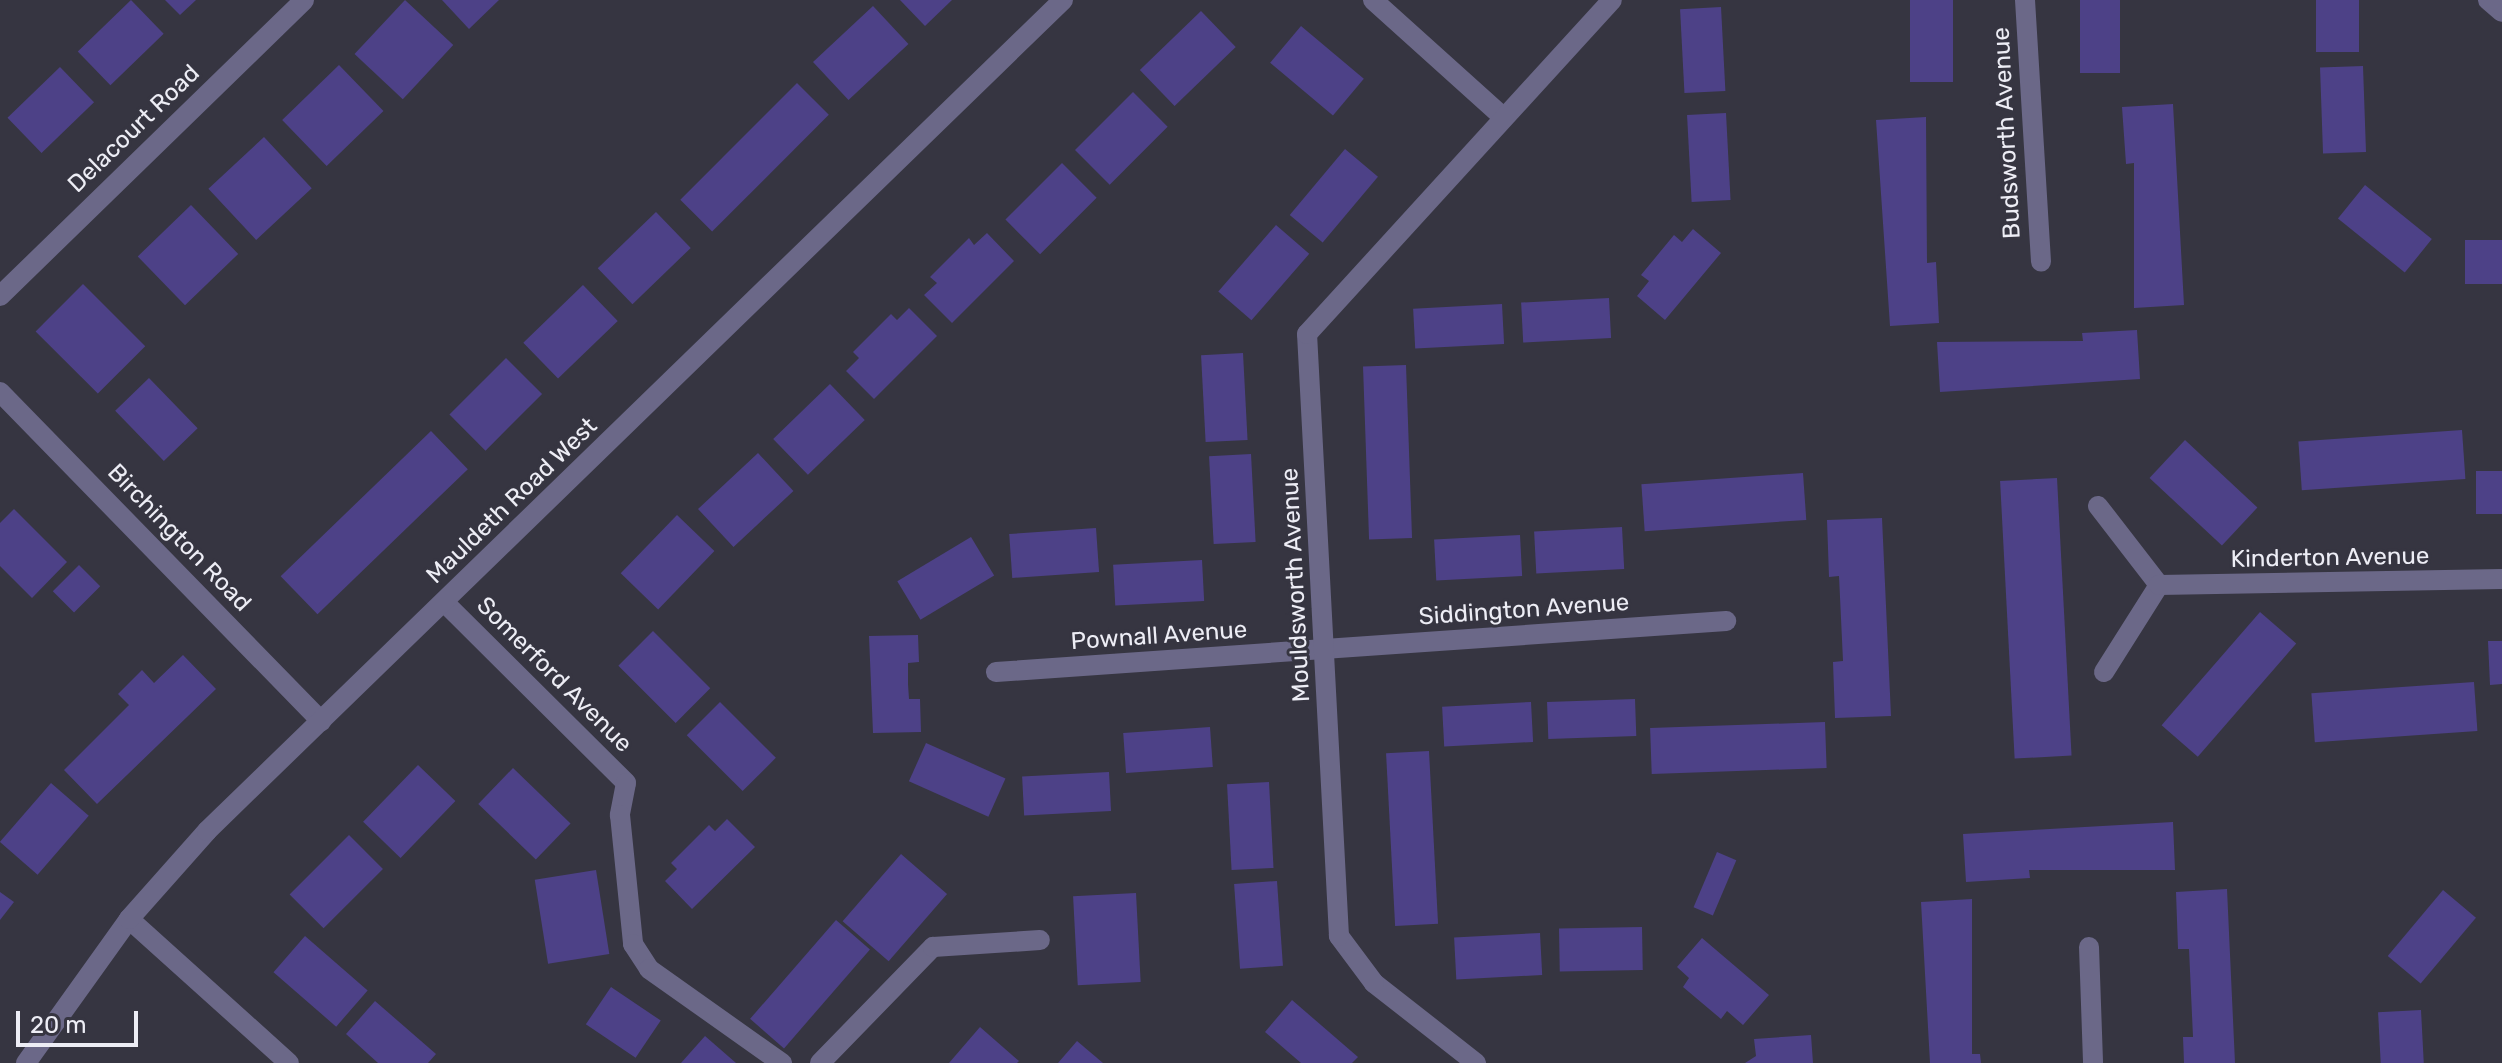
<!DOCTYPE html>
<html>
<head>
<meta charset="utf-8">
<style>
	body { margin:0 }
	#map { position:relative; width:2502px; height:1063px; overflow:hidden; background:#363541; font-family:Rubik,sans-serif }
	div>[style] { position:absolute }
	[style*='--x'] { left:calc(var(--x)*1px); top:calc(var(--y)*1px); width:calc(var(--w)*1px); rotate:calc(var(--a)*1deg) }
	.building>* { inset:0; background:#4d4187; transform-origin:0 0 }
	.minor>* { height:20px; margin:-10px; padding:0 10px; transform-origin:10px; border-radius:10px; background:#6b6888 }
	.tertiary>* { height:20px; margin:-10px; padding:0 10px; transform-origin:10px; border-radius:10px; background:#6b6888 }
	span { translate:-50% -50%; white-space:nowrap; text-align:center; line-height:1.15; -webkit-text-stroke:6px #363541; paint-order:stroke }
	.street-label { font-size:24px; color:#ededf5 }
	.scale { position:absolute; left:16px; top:1011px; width:122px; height:36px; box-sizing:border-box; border:4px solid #ededf5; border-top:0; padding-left:10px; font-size:24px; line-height:28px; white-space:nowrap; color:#ededf5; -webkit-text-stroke:6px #363541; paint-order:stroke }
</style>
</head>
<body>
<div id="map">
	<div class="building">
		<i style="left:131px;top:0;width:47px;height:74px;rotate:46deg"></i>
		<i style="clip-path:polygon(165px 0,196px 0,180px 15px)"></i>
		<i style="left:405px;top:0;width:66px;height:74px;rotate:43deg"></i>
		<i style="clip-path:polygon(442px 0,499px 0,469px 29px)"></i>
		<i style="clip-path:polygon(900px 0,952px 0,925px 26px)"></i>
		<i style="left:1910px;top:0;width:43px;height:82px"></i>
		<i style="left:2080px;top:0;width:40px;height:73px"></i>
		<i style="left:2316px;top:0;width:43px;height:52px"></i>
		<i style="left:873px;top:6px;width:52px;height:82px;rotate:47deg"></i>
		<i style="left:1721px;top:7px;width:84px;height:41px;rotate:87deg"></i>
		<i style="left:1201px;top:11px;width:50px;height:85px;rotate:46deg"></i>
		<i style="left:1301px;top:26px;width:82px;height:48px;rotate:40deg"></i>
		<i style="left:339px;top:65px;width:64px;height:79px;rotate:46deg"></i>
		<i style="left:2363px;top:66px;width:86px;height:43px;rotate:88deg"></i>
		<i style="left:60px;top:67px;width:49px;height:73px;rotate:46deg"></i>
		<i style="left:797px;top:83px;width:45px;height:165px;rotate:45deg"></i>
		<i style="left:1133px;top:92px;width:49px;height:82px;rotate:45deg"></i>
		<i style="clip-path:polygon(2173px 104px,2184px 305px,2134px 308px,2134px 163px,2126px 164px,2122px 107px)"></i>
		<i style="left:1726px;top:113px;width:87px;height:39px;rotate:87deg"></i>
		<i style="clip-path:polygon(1926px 117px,1927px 263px,1936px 262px,1939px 323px,1890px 326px,1876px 120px)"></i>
		<i style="left:264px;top:137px;width:70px;height:76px;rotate:47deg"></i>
		<i style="left:1345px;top:149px;width:43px;height:86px;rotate:40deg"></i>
		<i style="left:1062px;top:163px;width:49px;height:80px;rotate:45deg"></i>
		<i style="left:2365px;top:185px;width:86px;height:43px;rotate:39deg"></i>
		<i style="left:191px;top:205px;width:68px;height:74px;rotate:46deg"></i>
		<i style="left:656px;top:212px;width:50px;height:81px;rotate:46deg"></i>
		<i style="left:1276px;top:225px;width:44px;height:88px;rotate:41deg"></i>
		<i style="clip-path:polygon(1693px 229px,1721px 253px,1665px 320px,1637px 296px,1649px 281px,1641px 275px,1674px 235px,1682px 242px)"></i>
		<i style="clip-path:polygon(987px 233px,1014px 261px,952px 323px,924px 295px,937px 283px,930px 277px,969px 238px,974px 245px)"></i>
		<i style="left:2502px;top:240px;width:44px;height:37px;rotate:90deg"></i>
		<i style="left:83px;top:284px;width:88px;height:67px;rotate:45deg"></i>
		<i style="left:583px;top:285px;width:50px;height:83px;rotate:46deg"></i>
		<i style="left:1609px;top:298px;width:40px;height:88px;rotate:87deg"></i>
		<i style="left:1502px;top:304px;width:40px;height:89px;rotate:87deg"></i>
		<i style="clip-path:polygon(909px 308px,937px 336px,874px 399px,846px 371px,859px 358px,853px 352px,891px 314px,897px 320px)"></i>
		<i style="clip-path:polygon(2137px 330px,2140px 379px,1940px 392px,1937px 342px,2083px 341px,2082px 333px)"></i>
		<i style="left:1243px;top:353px;width:87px;height:42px;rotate:87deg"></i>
		<i style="left:506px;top:358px;width:51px;height:80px;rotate:45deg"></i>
		<i style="left:1406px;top:365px;width:173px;height:43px;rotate:88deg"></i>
		<i style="left:149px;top:378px;width:70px;height:47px;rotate:46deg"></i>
		<i style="left:830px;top:384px;width:50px;height:79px;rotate:46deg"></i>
		<i style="left:2462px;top:430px;width:49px;height:164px;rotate:86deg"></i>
		<i style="left:431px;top:431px;width:53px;height:209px;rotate:46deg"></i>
		<i style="left:2185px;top:440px;width:99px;height:52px;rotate:43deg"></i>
		<i style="left:758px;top:453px;width:52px;height:82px;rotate:47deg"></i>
		<i style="left:1251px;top:454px;width:88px;height:42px;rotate:87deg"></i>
		<i style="left:2502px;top:471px;width:43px;height:26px;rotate:90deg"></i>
		<i style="left:1803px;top:473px;width:47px;height:162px;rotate:86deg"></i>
		<i style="left:2057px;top:478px;width:278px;height:57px;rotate:87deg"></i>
		<i style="clip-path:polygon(14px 509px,67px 562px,32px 598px,0 566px,0 523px)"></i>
		<i style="left:677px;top:515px;width:52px;height:81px;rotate:44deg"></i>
		<i style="clip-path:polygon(1882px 518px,1891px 716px,1835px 718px,1833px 662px,1843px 661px,1839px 576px,1829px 577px,1827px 520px)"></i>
		<i style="left:1622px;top:527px;width:42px;height:88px;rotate:87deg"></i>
		<i style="left:1096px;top:528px;width:44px;height:87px;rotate:86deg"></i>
		<i style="left:1520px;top:535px;width:41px;height:86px;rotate:87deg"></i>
		<i style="left:971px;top:537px;width:45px;height:86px;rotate:59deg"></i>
		<i style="left:1202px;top:560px;width:41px;height:89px;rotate:87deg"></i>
		<i style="left:79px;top:565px;width:30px;height:37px;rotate:45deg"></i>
		<i style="left:2260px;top:612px;width:48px;height:150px;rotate:41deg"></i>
		<i style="left:653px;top:631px;width:81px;height:49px;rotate:45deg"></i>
		<i style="clip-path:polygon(918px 635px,919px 662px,908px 663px,908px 684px,909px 699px,920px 699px,921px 732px,873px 733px,869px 636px)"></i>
		<i style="clip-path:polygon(2488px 641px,2502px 641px,2502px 684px,2490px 685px)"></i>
		<i style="clip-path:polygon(183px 655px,216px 689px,97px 804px,64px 770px,129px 705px,118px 694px,142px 670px,154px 683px)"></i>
		<i style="left:2474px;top:682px;width:49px;height:163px;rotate:86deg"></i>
		<i style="left:1635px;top:699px;width:37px;height:88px;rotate:88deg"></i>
		<i style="left:720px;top:702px;width:79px;height:47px;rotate:45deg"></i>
		<i style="left:1531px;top:702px;width:40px;height:89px;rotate:87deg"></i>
		<i style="left:1825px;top:722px;width:46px;height:175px;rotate:88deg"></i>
		<i style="left:1210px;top:727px;width:40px;height:87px;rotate:86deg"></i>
		<i style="left:926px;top:743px;width:87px;height:42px;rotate:24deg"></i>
		<i style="left:1429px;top:751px;width:173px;height:43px;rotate:87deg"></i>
		<i style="left:418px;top:765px;width:52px;height:79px;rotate:44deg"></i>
		<i style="left:513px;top:768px;width:80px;height:50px;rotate:44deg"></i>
		<i style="left:1109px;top:772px;width:39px;height:87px;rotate:87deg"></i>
		<i style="left:1269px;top:782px;width:86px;height:42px;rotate:87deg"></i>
		<i style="left:51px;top:783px;width:50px;height:78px;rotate:41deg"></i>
		<i style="clip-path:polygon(727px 819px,755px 847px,692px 909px,665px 881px,677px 869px,671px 863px,709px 825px,715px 831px)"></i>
		<i style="clip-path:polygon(2173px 822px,2175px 870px,2029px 870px,2030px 878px,1966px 882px,1963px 834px)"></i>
		<i style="left:349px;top:835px;width:48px;height:84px;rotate:45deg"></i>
		<i style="left:1717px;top:852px;width:21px;height:60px;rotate:23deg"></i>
		<i style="left:901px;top:854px;width:61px;height:89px;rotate:41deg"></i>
		<i style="left:596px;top:870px;width:85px;height:62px;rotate:81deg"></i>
		<i style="left:1277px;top:881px;width:85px;height:43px;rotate:86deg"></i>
		<i style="clip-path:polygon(2227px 889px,2235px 1063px,2184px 1063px,2183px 1037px,2193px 1037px,2189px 949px,2178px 949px,2176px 892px)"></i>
		<i style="left:2443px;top:890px;width:43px;height:86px;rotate:40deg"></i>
		<i style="clip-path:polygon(0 892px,14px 902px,0 920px)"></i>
		<i style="left:1136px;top:893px;width:89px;height:63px;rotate:87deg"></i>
		<i style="clip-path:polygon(1972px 899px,1972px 1054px,1980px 1054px,1981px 1063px,1930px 1063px,1921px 902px)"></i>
		<i style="left:836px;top:920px;width:45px;height:131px;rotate:41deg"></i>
		<i style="left:1642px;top:927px;width:43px;height:83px;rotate:89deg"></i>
		<i style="left:1540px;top:933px;width:42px;height:86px;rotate:87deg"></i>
		<i style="left:305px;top:936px;width:83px;height:48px;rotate:41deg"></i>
		<i style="clip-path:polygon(1702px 938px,1769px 995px,1743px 1025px,1727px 1011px,1721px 1019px,1683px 987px,1689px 978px,1677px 967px)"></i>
		<i style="left:611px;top:987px;width:60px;height:45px;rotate:34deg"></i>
		<i style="clip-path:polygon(1292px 1000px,1358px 1057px,1352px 1063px,1301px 1063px,1265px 1032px)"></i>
		<i style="clip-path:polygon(375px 1001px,436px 1054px,428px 1063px,378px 1063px,346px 1034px)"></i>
		<i style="left:2421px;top:1010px;width:53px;height:43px;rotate:87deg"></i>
		<i style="clip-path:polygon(980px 1027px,1019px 1061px,1017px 1063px,949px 1063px)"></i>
		<i style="clip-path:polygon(1811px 1035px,1813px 1063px,1745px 1063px,1756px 1056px,1754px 1039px)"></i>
		<i style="clip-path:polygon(705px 1036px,736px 1063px,681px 1063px)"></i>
		<i style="clip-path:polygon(1077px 1041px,1103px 1063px,1058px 1063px)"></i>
	</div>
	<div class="minor">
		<i style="--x:1373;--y:0;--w:173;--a:42"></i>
		<i style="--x:2025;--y:0;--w:262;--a:86.5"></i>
		<i style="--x:2488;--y:0;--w:18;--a:41"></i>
		<i style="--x:0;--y:296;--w:424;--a:-44.2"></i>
		<i style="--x:0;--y:392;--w:460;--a:45.7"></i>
		<i style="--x:2098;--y:506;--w:100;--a:52.3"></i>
		<i style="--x:2159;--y:585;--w:103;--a:122.3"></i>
		<i style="--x:2159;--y:585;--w:343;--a:-1"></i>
		<i style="--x:445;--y:603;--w:255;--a:44.8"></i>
		<i style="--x:626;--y:783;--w:33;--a:101"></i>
		<i style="--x:620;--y:815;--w:130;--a:84.2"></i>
		<i style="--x:633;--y:944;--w:30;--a:57"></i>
		<i style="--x:649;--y:969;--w:163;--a:35.3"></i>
		<i style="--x:996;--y:672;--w:732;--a:-4"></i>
		<i style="--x:129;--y:919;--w:215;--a:42"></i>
		<i style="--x:2089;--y:947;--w:116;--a:88"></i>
		<i style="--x:820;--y:1063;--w:162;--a:-45.8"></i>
		<i style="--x:933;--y:947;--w:107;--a:-3.7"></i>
		<i style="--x:1476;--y:1063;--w:130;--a:-141.9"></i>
		<i style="--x:1374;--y:983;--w:59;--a:-126.7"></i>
		<i style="--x:1339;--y:936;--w:603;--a:-93.04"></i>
		<i style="--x:1307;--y:334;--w:452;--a:-47.6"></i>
	</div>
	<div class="tertiary">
		<i style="--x:26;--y:1063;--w:177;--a:-54.4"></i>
		<i style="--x:129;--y:919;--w:118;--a:-48.4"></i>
		<i style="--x:207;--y:831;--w:1193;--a:-44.15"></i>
	</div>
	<div class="street-label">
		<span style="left:134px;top:129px;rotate:-44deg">Delacourt Road</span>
		<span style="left:2007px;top:133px;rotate:-93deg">Budsworth Avenue</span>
		<span style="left:512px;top:501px;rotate:-44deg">Mauldeth Road West</span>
		<span style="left:179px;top:538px;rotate:46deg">Birchington Road</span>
		<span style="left:2330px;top:558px;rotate:-1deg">Kinderton Avenue</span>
		<span style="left:1296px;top:585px;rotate:-93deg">Mouldsworth Avenue</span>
		<span style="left:1524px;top:610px;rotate:-4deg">Siddington Avenue</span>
		<span style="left:1159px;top:636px;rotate:-4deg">Pownall Avenue</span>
		<span style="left:554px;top:675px;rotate:45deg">Somerford Avenue</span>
	</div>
	<div class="scale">20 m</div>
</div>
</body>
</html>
